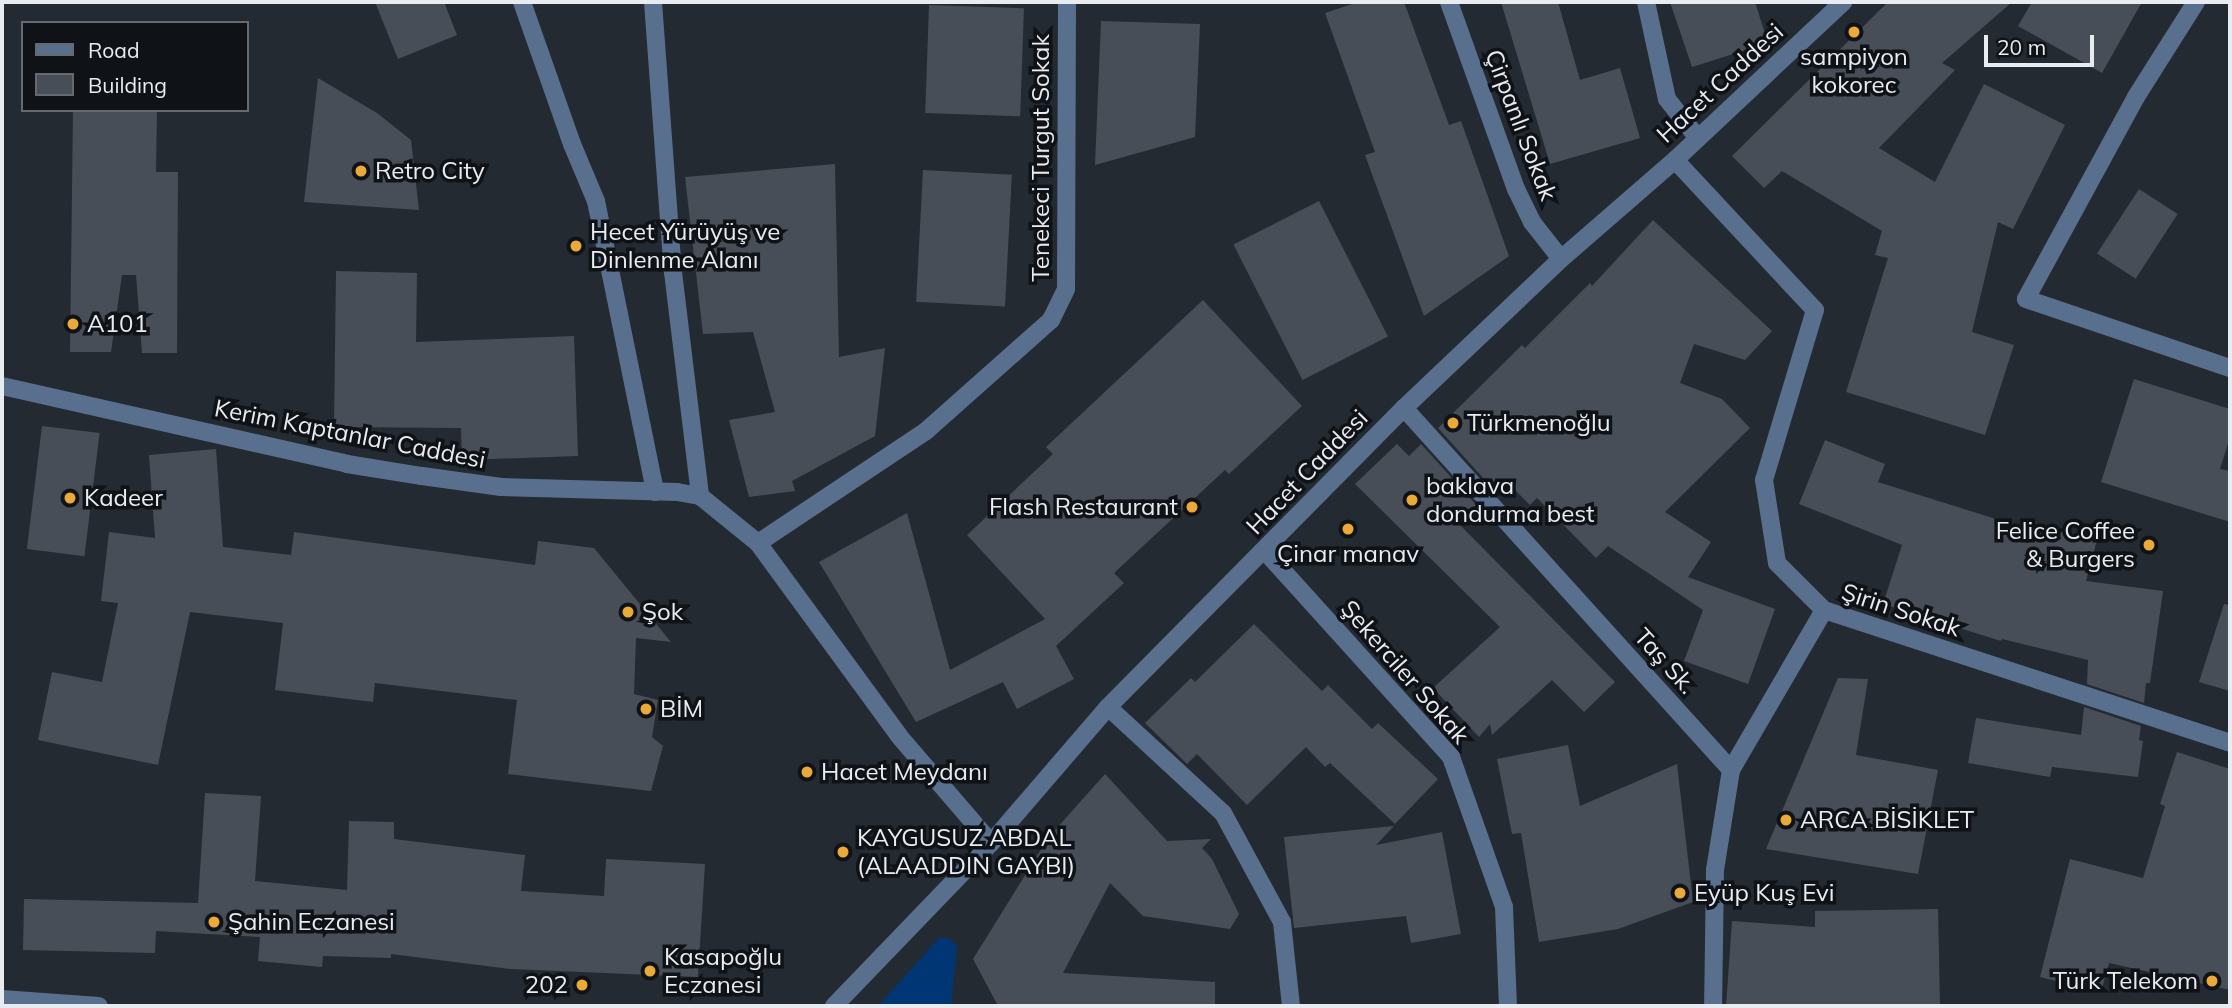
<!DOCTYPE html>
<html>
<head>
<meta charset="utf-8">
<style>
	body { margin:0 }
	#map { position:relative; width:2232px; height:1008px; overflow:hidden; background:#242a31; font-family:Mulish,sans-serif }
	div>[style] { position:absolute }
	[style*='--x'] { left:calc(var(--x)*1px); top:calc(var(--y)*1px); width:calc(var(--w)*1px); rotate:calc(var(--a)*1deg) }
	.green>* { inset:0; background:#013674 }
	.building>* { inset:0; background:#484e57; transform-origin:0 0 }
	.pedestrian>* { height:18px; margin:-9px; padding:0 9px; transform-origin:9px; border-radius:9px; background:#596f8e }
	.minor>* { height:18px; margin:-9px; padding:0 9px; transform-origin:9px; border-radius:9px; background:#596f8e }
	.dots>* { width:19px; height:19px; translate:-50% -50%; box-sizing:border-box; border:4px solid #0f1216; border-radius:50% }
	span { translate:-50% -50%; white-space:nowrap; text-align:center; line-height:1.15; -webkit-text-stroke:7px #0f1216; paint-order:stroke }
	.poi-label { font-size:24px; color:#e8ecf1 }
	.left { translate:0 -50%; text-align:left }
	.right { translate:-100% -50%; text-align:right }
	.street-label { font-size:24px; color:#e8ecf1 }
	.frame { position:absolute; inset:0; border:4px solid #e8ecf1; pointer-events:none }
	.legend { position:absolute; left:21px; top:21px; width:228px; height:91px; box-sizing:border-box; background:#0f1216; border:2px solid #66696e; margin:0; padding:9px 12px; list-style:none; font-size:21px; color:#e8ecf1 }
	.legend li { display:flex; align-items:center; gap:14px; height:35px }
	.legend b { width:35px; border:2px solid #66696e }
	.scale { position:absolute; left:1984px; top:35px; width:110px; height:32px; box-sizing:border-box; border:4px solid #e8ecf1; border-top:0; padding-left:9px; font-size:21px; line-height:24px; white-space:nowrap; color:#e8ecf1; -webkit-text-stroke:5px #0f1216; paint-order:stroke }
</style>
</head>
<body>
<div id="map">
	<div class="green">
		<i style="clip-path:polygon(940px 937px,950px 939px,957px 946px,951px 1006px,878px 1006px)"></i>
	</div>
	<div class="building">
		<i style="clip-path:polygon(375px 2px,444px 2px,457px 35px,398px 59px)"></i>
		<i style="clip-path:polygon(1358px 2px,1404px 2px,1449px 125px,1461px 121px,1509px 256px,1424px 316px,1365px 155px,1375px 152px,1325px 13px)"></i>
		<i style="clip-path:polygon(1501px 2px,1558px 2px,1580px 80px,1620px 68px,1640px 138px,1550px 164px)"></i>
		<i style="clip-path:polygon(1670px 2px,1755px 2px,1768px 43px,1692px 67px)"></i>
		<i style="clip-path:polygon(1888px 2px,2012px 2px,1942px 63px,1955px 70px,1879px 148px,1935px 182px,1984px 84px,2065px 125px,2013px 229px,1998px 222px,1972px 332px,2014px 345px,1985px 435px,1846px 392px,1888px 258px,1875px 255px,1882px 231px,1782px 171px,1764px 188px,1732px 156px)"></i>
		<i style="clip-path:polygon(2032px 2px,2142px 2px,2102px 73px,2018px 26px)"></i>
		<i style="left:929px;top:5px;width:95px;height:108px;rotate:2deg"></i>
		<i style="clip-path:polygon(1101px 21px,1200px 24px,1195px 137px,1095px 165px)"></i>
		<i style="clip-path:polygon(318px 78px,377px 113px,411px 140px,419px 210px,304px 202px)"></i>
		<i style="clip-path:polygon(73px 110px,157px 110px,156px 172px,178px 172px,177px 353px,142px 353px,136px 275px,122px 275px,111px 352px,70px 352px)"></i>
		<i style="clip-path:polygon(835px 164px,839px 357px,885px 348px,875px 436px,792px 481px,795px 491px,749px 497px,729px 420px,775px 412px,753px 332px,703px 334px,685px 177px)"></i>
		<i style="left:923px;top:170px;width:89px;height:132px;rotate:3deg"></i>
		<i style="left:2139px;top:189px;width:46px;height:77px;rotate:33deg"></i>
		<i style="left:1319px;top:201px;width:152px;height:96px;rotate:63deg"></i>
		<i style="clip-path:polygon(1653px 220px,1772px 331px,1745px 360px,1694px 344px,1680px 383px,1722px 399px,1750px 428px,1665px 512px,1711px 542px,1688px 577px,1775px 609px,1748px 684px,1684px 661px,1703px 610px,1608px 546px,1596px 558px,1537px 498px,1530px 505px,1506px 481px,1495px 491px,1438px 428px,1522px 345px,1525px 348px,1590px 283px,1592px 286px)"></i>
		<i style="clip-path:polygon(336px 271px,417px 273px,416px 342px,574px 336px,578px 456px,462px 460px,461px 428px,334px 427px)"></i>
		<i style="clip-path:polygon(1203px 300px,1302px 406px,1229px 474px,1225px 470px,1114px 573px,1124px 583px,1056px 646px,1074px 679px,1017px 709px,1003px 682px,916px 722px,819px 562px,907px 513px,950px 670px,1045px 619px,967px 535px,1053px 454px,1046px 447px)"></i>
		<i style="clip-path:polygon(2134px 379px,2230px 409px,2230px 437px,2220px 469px,2230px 471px,2230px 522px,2101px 482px)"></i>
		<i style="left:42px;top:426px;width:58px;height:124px;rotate:7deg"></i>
		<i style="clip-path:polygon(1825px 440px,1885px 464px,1878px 482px,2053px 537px,2055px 529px,2097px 540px,2086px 581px,2163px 591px,2150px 683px,2146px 683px,2144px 703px,2087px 684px,2088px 660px,2002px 639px,2001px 641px,1883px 604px,1902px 545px,1799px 504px)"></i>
		<i style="clip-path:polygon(1397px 444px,1409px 456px,1421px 444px,1478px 507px,1460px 525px,1615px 682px,1584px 712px,1552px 680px,1492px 735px,1490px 724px,1479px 737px,1433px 688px,1500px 627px,1355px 484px)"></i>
		<i style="clip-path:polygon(216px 449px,223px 547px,291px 555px,294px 532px,535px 565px,538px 541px,594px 548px,671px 642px,636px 638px,634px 694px,658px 700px,652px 737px,663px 746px,651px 791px,508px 774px,517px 700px,375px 683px,373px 702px,275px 690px,283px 623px,190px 612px,158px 765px,38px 740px,52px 672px,102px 682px,118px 603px,101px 601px,109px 532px,155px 538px,149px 455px)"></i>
		<i style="clip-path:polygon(2224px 604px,2230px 605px,2230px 691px,2199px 682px)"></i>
		<i style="clip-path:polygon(1254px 624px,1322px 691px,1328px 685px,1372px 729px,1378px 723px,1438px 779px,1395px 824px,1330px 763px,1325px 767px,1306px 747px,1247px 805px,1197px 754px,1187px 764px,1145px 723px,1191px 678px,1195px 682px)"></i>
		<i style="clip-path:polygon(1838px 678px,1868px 679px,1856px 755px,1938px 770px,1918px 874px,1766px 849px)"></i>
		<i style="clip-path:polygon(2084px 707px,2141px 726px,2139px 740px,2143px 741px,2138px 777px,2052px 767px,2050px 777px,1968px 763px,1976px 718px,2081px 735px)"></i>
		<i style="clip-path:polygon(1568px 745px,1580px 806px,1677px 764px,1693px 902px,1618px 929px,1539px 942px,1521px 833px,1512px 834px,1497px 759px)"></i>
		<i style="clip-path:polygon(2177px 752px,2230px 769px,2230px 990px,2109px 963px,2101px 992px,2040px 977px,2070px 859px,2143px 878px,2165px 806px,2160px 804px)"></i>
		<i style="clip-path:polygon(1105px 774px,1167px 841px,1211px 839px,1202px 848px,1212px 859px,1239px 914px,1230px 929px,1143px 916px,1110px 883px,1063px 973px,1215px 982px,1215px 1006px,998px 1006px,973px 959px,1048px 838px)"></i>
		<i style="clip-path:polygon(205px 793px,261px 796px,255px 881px,347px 890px,349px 821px,394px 822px,394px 839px,525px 855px,521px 891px,604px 896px,606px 859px,705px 864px,698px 977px,511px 969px,391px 954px,391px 958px,323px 956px,322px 967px,258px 961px,260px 937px,156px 931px,155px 953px,23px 950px,24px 899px,198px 903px)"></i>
		<i style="clip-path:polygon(1394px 826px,1376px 845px,1442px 832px,1461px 934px,1411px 943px,1406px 916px,1294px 928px,1284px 837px)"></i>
		<i style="clip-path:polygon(1938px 909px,1940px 1004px,1726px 1006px,1732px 921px,1815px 927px,1815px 911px)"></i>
	</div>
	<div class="pedestrian">
		<i style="--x:522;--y:2;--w:151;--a:70.6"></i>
		<i style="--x:572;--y:144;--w:62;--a:67.2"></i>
		<i style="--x:596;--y:201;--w:297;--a:78.5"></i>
	</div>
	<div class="minor">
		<i style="--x:653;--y:2;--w:271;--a:85.8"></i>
		<i style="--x:673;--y:272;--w:226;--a:83.1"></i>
		<i style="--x:1449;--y:2;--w:199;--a:70.3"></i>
		<i style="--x:1516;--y:189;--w:37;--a:64"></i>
		<i style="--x:1532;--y:222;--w:47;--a:51.9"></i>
		<i style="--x:1646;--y:2;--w:99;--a:77.8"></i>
		<i style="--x:1667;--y:99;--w:48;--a:51.7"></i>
		<i style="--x:2196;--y:2;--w:112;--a:122.3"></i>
		<i style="--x:2136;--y:97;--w:230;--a:118.6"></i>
		<i style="--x:2026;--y:299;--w:215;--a:18.7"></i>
		<i style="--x:1675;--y:160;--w:205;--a:47"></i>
		<i style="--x:1815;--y:310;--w:177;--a:106.7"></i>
		<i style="--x:1764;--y:480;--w:84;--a:81.1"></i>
		<i style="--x:1777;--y:563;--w:66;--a:45"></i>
		<i style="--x:1824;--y:610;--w:427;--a:18.1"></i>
		<i style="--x:2;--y:386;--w:354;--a:12.7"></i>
		<i style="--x:347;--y:464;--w:76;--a:9.1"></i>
		<i style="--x:422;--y:476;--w:80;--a:7.9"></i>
		<i style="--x:501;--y:487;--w:176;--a:1.6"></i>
		<i style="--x:677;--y:492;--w:23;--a:10"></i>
		<i style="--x:700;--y:496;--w:75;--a:39"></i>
		<i style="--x:758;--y:543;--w:239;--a:53.8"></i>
		<i style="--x:899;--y:736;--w:141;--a:49.3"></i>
		<i style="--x:1404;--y:408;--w:488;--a:47.9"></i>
		<i style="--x:1731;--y:770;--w:101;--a:99.1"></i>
		<i style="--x:1715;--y:870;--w:136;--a:90.8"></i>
		<i style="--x:758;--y:543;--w:202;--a:-33.7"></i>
		<i style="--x:926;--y:431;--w:167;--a:-41.6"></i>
		<i style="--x:1051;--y:320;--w:34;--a:-64"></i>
		<i style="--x:1066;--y:289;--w:287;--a:-89.8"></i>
		<i style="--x:1265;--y:551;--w:278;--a:47.9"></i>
		<i style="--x:1451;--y:757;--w:159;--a:70.5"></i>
		<i style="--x:1504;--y:907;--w:99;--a:87.7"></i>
		<i style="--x:1108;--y:707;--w:156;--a:42.7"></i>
		<i style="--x:1223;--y:813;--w:124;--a:61.6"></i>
		<i style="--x:1282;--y:922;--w:84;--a:83.9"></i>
		<i style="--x:1731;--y:770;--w:185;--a:-59.8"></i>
		<i style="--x:2;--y:999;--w:97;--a:4.1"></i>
		<i style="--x:834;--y:1006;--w:226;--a:-46.1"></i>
		<i style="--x:991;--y:843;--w:179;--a:-49.3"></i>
		<i style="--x:1108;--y:707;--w:421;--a:-45.3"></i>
		<i style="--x:1404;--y:408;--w:216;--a:-43.5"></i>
		<i style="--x:1561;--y:259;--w:151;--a:-41"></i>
		<i style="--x:1675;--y:160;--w:231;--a:-43.2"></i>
	</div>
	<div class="dots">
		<i style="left:1854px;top:32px;background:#eba939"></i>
		<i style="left:361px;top:171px;background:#eba939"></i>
		<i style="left:576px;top:246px;background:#eba939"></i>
		<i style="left:73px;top:324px;background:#eba939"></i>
		<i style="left:1453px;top:423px;background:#eba939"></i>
		<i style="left:70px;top:498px;background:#eba939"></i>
		<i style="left:1412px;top:500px;background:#eba939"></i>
		<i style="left:1192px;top:507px;background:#eba939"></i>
		<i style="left:1348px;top:529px;background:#eba939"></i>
		<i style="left:2149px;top:545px;background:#eba939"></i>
		<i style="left:628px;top:612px;background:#eba939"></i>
		<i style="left:646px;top:709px;background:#eba939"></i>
		<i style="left:807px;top:772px;background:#eba939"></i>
		<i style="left:1786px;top:820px;background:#eba939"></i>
		<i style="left:843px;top:852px;background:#eba939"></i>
		<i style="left:1680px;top:893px;background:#eba939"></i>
		<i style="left:214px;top:922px;background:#eba939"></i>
		<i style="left:650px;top:971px;background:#eba939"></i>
		<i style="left:2212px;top:981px;background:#eba939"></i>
		<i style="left:582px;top:985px;background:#eba939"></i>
	</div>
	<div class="poi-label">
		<span style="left:1854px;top:71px">sampiyon<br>kokorec</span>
		<span class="left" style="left:375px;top:171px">Retro City</span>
		<span class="left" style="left:590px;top:246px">Hecet Yürüyüş ve<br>Dinlenme Alanı</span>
		<span class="left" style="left:87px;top:324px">A101</span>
		<span class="left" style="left:1467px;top:423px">Türkmenoğlu</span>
		<span class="left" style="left:1426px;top:500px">baklava<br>dondurma best</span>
		<span class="left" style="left:84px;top:498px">Kadeer</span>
		<span class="right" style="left:1178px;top:507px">Flash Restaurant</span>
		<span class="right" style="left:2135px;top:545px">Felice Coffee<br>&amp; Burgers</span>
		<span style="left:1348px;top:554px">Çinar manav</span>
		<span class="left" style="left:642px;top:612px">Şok</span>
		<span class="left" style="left:660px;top:709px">BİM</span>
		<span class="left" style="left:821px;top:772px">Hacet Meydanı</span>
		<span class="left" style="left:1800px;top:820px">ARCA BİSİKLET</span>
		<span class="left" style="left:857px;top:852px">KAYGUSUZ ABDAL<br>(ALAADDIN GAYBI)</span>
		<span class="left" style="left:1694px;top:893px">Eyüp Kuş Evi</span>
		<span class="left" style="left:228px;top:922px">Şahin Eczanesi</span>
		<span class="left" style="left:664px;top:971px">Kasapoğlu<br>Eczanesi</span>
		<span class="right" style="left:2198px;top:981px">Türk Telekom</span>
		<span class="right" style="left:568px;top:985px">202</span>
	</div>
	<div class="street-label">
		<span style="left:1720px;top:83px;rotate:-43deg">Hacet Caddesi</span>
		<span style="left:1521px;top:125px;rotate:69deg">Çirpanlı Sokak</span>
		<span style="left:1041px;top:158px;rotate:-90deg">Tenekeci Turgut Sokak</span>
		<span style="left:350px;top:434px;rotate:11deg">Kerim Kaptanlar Caddesi</span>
		<span style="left:1307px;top:472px;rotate:-46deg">Hacet Caddesi</span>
		<span style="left:1901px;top:610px;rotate:18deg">Şirin Sokak</span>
		<span style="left:1665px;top:661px;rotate:48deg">Taş Sk.</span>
		<span style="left:1405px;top:672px;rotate:49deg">Şekerciler Sokak</span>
	</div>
	<div class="frame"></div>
	<ul class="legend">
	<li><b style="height:9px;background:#596f8e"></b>Road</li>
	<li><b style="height:19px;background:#484e57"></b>Building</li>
	</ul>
	<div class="scale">20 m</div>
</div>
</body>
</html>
